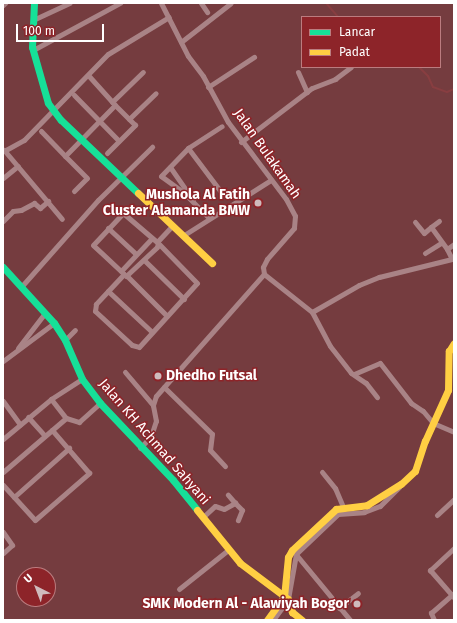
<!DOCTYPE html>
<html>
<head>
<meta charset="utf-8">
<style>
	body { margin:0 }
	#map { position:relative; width:457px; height:623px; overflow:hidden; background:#753c3f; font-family:"Fira Sans",sans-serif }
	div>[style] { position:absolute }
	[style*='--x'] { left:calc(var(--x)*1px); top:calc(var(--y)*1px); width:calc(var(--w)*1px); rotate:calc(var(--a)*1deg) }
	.stream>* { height:2px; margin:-1px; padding:0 1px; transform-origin:1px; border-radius:1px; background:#883e41 }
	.street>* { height:5px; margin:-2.5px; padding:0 2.5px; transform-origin:2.5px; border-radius:2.5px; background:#a98386 }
	.fast>* { height:7px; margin:-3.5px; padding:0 3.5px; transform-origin:3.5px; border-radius:3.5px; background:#16e098 }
	.slow>* { height:7px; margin:-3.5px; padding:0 3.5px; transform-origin:3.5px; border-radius:3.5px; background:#ffcf43 }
	.dots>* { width:11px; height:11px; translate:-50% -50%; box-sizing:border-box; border:2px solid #8d2429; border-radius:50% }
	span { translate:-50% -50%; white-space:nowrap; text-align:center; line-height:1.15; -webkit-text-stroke:3px #8d2429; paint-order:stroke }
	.street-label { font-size:14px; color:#fff }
	.poi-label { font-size:14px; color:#fff; font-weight:700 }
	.right { translate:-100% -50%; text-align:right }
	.left { translate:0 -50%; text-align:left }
	.frame { position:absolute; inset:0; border:4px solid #fff; pointer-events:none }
	.legend { position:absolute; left:301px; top:16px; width:140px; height:52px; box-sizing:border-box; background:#8d2429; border:1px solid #bb7c7f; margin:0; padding:5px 7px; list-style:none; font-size:12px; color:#fff }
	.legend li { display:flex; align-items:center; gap:8px; height:20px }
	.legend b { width:20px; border:1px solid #bb7c7f }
	.north { position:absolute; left:16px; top:567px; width:40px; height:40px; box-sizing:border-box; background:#8d2429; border:1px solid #bb7c7f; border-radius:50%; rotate:318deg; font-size:11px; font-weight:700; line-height:16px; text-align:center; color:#fff }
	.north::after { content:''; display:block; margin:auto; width:14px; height:18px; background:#cfbbbc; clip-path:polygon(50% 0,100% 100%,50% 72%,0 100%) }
	.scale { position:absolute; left:16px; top:24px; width:88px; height:18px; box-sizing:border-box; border:2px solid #fff; border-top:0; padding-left:5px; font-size:12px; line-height:14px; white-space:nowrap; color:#fff; -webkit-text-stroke:3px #8d2429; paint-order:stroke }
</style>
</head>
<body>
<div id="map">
	<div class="stream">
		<i style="--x:326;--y:3;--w:18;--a:49"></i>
		<i style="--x:338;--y:17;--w:12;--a:0"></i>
		<i style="--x:419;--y:67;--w:13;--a:45"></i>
		<i style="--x:428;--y:76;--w:12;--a:66"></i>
		<i style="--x:433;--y:87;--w:15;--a:20"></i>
		<i style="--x:447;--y:92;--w:8;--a:-23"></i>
	</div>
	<div class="street">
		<i style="--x:161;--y:3;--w:59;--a:63"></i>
		<i style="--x:188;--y:56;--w:25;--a:53"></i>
		<i style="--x:203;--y:76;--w:52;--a:61.5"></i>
		<i style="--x:228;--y:122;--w:96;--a:53"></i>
		<i style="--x:286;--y:199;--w:19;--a:62"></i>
		<i style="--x:295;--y:216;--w:12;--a:95"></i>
		<i style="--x:294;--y:228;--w:41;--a:131.1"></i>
		<i style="--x:267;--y:259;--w:9;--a:117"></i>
		<i style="--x:263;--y:267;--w:7;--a:82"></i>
		<i style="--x:201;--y:3;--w:11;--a:56"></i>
		<i style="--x:3;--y:5;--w:3;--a:-45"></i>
		<i style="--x:35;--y:19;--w:38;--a:-25"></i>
		<i style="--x:181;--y:42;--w:63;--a:-38"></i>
		<i style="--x:33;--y:50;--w:99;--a:-28.4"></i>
		<i style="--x:298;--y:72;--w:22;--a:66"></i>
		<i style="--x:208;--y:87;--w:55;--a:-33.1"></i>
		<i style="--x:74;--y:95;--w:64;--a:45.6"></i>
		<i style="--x:112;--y:102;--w:43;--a:-44.1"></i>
		<i style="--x:129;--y:119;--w:37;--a:-44"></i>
		<i style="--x:41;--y:131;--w:35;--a:46"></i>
		<i style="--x:241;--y:142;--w:89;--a:-37.3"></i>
		<i style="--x:312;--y:88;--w:25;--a:-21"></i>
		<i style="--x:335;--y:79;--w:20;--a:-37"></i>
		<i style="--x:188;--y:148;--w:55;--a:53.1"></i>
		<i style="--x:4;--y:150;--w:90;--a:50"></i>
		<i style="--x:4;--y:151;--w:23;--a:-29"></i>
		<i style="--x:24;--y:140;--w:120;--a:-45.7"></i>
		<i style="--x:108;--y:54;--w:71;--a:-31.2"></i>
		<i style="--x:107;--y:153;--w:40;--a:-45"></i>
		<i style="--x:135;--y:125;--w:28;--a:-135"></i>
		<i style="--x:170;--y:167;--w:40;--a:55.1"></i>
		<i style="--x:3;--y:178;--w:19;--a:-39"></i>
		<i style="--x:74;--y:191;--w:18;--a:-45"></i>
		<i style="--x:87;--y:178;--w:31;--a:-135"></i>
		<i style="--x:65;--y:156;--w:71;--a:-45.6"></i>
		<i style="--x:115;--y:105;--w:38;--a:-132"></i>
		<i style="--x:209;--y:218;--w:37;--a:-135"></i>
		<i style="--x:183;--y:192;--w:27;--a:-144"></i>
		<i style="--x:161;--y:176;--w:39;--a:-46"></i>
		<i style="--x:188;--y:148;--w:40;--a:-32.9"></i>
		<i style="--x:3;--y:221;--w:14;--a:-45"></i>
		<i style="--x:13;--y:211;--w:8;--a:-7"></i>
		<i style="--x:21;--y:210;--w:15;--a:-28"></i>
		<i style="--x:34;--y:203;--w:8;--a:40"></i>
		<i style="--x:40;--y:208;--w:11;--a:-41"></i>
		<i style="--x:415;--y:222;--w:14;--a:51"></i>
		<i style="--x:424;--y:233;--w:9;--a:-41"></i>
		<i style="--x:431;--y:227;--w:27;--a:54"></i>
		<i style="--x:431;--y:227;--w:10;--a:-37"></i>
		<i style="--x:108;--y:228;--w:38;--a:43"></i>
		<i style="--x:184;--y:235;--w:103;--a:-32.3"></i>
		<i style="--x:425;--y:253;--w:19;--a:-32"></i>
		<i style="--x:144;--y:260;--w:56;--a:44.3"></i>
		<i style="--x:121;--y:271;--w:45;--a:-46.8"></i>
		<i style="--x:264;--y:274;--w:61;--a:38.4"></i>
		<i style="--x:312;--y:312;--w:38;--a:62"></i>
		<i style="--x:330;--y:346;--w:34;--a:52"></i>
		<i style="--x:351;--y:373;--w:18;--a:34"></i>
		<i style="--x:366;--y:383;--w:18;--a:52"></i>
		<i style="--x:126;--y:276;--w:42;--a:-43.1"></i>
		<i style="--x:157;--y:247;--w:4;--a:-76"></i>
		<i style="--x:128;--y:277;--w:55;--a:45"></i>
		<i style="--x:21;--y:287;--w:116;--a:-48.5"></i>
		<i style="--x:98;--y:200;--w:76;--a:-44.5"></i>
		<i style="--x:108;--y:291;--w:18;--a:133"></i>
		<i style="--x:96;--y:304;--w:7;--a:98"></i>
		<i style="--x:95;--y:311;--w:50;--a:42.6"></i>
		<i style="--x:132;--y:345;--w:7;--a:16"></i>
		<i style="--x:139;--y:347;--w:86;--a:-47.8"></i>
		<i style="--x:197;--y:283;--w:54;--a:-134.3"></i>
		<i style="--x:312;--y:312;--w:54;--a:-29.9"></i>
		<i style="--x:359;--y:285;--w:22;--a:-22"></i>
		<i style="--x:379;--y:277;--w:75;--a:-13.9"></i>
		<i style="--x:452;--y:259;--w:11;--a:-117"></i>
		<i style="--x:447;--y:249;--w:9;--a:-36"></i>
		<i style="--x:152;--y:332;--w:60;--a:-137"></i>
		<i style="--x:108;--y:291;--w:23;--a:-47"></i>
		<i style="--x:124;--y:274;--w:42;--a:-136.9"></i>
		<i style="--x:93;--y:245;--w:44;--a:-46.8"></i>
		<i style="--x:123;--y:213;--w:45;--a:40.5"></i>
		<i style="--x:157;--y:242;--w:23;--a:-47"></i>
		<i style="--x:65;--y:340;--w:14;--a:-45"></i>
		<i style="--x:18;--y:348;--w:44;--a:-52.4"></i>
		<i style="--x:3;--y:361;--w:64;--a:-36.7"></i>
		<i style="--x:125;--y:372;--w:43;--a:49.7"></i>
		<i style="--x:354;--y:374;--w:28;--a:-23"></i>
		<i style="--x:380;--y:363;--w:51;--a:52.2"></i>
		<i style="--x:411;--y:403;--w:14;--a:34"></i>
		<i style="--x:423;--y:411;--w:16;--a:50"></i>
		<i style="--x:433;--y:423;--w:23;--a:23"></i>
		<i style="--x:164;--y:387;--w:67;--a:44.4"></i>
		<i style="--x:212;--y:434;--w:16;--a:97"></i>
		<i style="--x:210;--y:450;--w:22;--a:47"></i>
		<i style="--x:51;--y:399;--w:37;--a:-33"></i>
		<i style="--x:3;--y:401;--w:29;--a:54"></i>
		<i style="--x:28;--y:417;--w:25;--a:48"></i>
		<i style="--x:3;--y:439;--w:62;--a:-39.8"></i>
		<i style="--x:51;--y:399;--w:24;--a:52"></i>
		<i style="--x:140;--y:448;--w:16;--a:-47"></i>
		<i style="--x:151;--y:436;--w:16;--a:-72"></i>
		<i style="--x:156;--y:421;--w:16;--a:-101"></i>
		<i style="--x:153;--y:405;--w:9;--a:-72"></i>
		<i style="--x:156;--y:396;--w:163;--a:-48.5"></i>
		<i style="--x:3;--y:472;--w:83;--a:-40.6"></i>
		<i style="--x:66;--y:418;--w:14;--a:17"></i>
		<i style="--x:79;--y:422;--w:28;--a:-42"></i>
		<i style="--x:322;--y:472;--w:21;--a:51"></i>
		<i style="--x:335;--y:488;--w:21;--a:67"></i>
		<i style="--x:3;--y:485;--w:47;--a:47.6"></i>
		<i style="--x:35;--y:520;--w:72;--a:-41"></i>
		<i style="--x:89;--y:473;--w:57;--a:-130.7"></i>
		<i style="--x:14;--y:497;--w:74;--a:-41.7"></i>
		<i style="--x:235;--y:503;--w:10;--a:45"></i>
		<i style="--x:242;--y:510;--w:11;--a:112"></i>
		<i style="--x:437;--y:515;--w:23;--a:-43"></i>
		<i style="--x:203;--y:517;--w:16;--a:-43"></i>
		<i style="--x:215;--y:506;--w:9;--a:18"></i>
		<i style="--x:224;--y:509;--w:13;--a:-29"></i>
		<i style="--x:235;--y:503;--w:11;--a:-131"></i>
		<i style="--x:3;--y:532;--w:16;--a:55"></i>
		<i style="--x:12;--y:545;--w:12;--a:138"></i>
		<i style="--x:454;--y:548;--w:33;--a:137"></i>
		<i style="--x:430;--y:570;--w:37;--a:49"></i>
		<i style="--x:294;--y:552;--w:88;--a:50.5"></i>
		<i style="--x:179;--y:589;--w:63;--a:-38.5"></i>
		<i style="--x:339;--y:608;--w:24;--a:-38"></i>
		<i style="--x:273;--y:620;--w:26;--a:-54"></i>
		<i style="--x:288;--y:599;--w:46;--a:-79.9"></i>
		<i style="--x:296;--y:554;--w:58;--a:-43.6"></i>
		<i style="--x:338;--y:514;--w:26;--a:-4"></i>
		<i style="--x:364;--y:512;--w:17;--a:-21"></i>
		<i style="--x:380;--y:506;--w:27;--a:-45"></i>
		<i style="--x:434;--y:620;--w:8;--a:-113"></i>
		<i style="--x:431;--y:613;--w:29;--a:-41"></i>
	</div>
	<div class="fast">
		<i style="--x:34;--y:3;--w:44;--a:92.6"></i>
		<i style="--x:32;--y:47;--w:58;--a:74.1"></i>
		<i style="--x:48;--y:103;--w:21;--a:53"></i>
		<i style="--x:61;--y:120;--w:106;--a:43.5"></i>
		<i style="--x:3;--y:267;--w:76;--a:47.7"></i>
		<i style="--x:54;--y:323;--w:20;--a:57"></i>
		<i style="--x:65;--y:340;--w:43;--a:66.4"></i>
		<i style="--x:82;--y:379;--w:30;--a:53"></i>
		<i style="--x:100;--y:403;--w:106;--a:46.5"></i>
		<i style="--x:173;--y:480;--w:38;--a:51"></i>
	</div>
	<div class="slow">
		<i style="--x:138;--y:193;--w:102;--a:43.4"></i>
		<i style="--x:197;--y:510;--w:68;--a:50.9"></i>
		<i style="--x:240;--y:563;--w:60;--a:36.9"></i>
		<i style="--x:288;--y:599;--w:14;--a:73"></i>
		<i style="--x:292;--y:612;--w:13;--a:39"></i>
		<i style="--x:267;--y:620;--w:29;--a:-54"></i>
		<i style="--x:284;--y:597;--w:40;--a:-84.3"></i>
		<i style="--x:288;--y:557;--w:8;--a:-60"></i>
		<i style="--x:292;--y:550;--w:60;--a:-43"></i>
		<i style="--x:336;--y:509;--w:31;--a:-7"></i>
		<i style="--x:367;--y:505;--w:40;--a:-32"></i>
		<i style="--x:401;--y:484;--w:19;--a:-43"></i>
		<i style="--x:415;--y:471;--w:32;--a:-72"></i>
		<i style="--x:425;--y:441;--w:56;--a:-65.7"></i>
		<i style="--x:448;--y:390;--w:39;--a:-89"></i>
		<i style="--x:449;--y:351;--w:9;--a:-58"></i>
	</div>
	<div class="dots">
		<i style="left:258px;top:203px;background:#cfbbbc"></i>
		<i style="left:158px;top:376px;background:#cfbbbc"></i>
		<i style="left:357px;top:604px;background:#cfbbbc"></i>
	</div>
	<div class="street-label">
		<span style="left:267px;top:154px;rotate:55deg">Jalan Bulakamah</span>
		<span style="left:154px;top:442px;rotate:49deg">Jalan KH Achmad Sahyani</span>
	</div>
	<div class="poi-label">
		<span class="right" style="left:250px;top:203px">Mushola Al Fatih<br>Cluster Alamanda BMW</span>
		<span class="left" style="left:166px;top:376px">Dhedho Futsal</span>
		<span class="right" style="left:349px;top:604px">SMK Modern Al - Alawiyah Bogor</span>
	</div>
	<div class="frame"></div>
	<ul class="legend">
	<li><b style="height:5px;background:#16e098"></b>Lancar</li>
	<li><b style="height:5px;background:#ffcf43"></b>Padat</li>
	</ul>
	<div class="north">U</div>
	<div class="scale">100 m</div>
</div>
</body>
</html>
